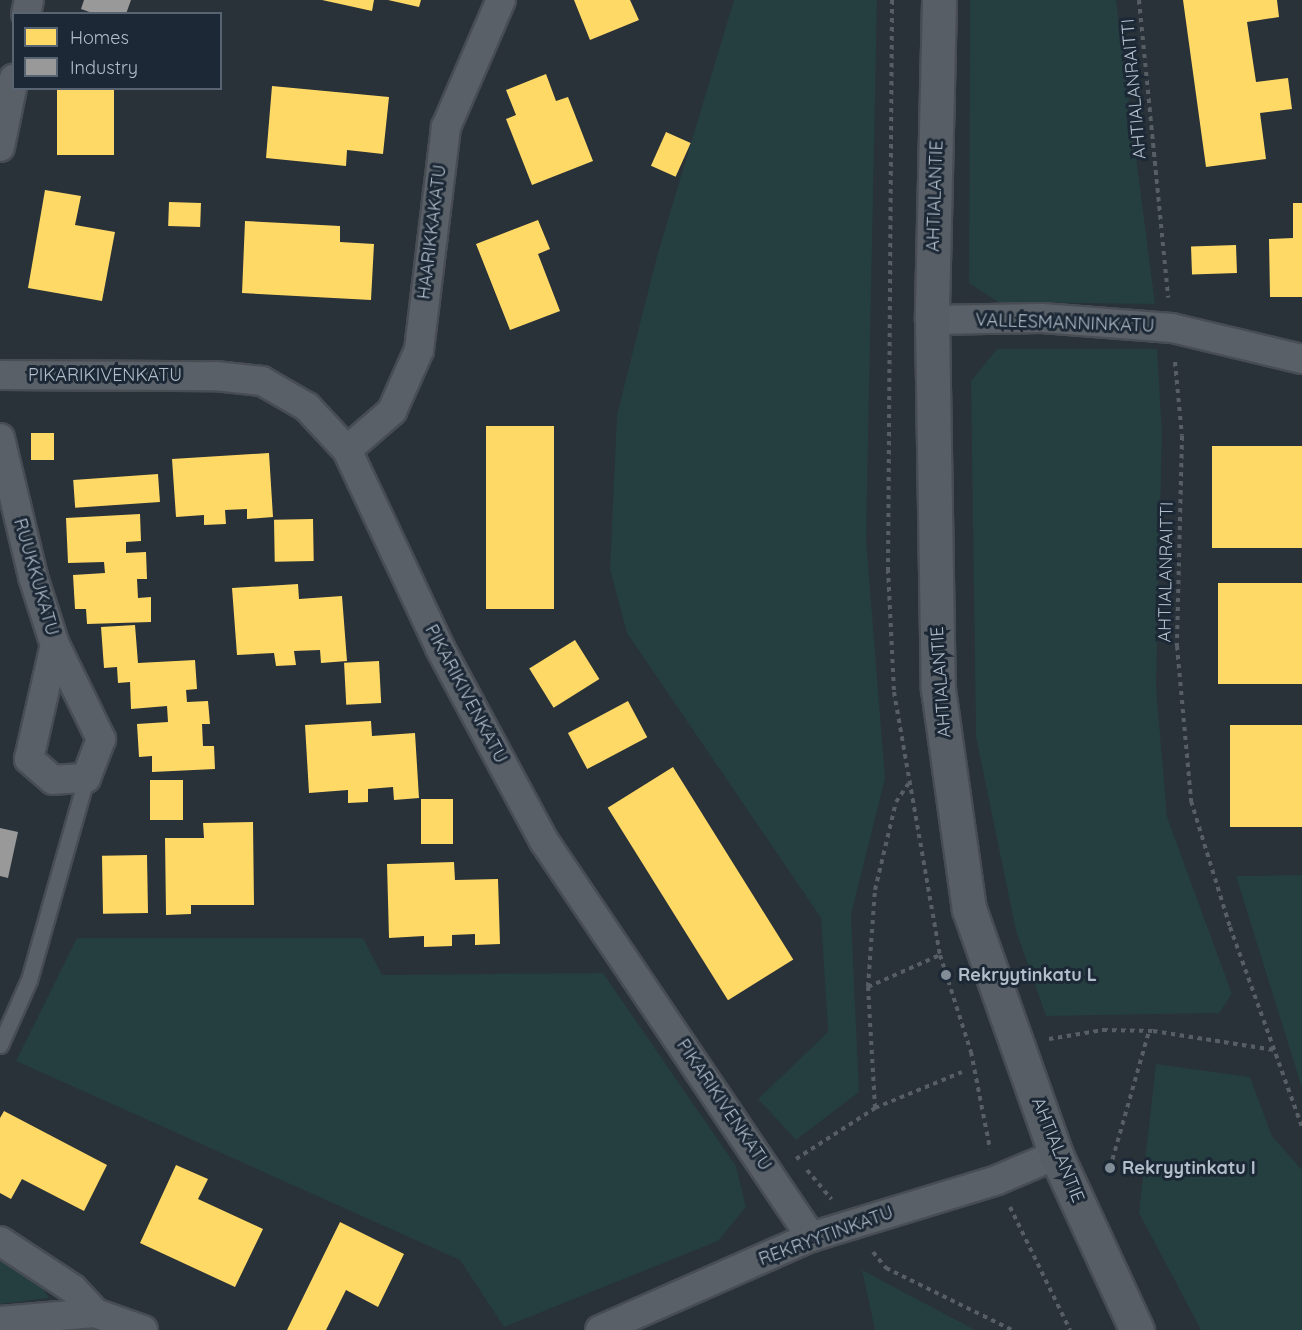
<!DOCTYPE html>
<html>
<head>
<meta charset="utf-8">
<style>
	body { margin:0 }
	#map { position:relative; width:1302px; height:1330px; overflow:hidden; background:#293139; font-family:Quicksand,sans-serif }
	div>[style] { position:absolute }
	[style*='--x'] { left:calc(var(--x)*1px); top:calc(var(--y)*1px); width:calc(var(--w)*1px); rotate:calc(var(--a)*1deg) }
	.green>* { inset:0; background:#253e40 }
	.homes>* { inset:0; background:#ffd966; transform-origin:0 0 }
	.industry>* { inset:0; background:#999 }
	.path>* { height:4px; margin-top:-2px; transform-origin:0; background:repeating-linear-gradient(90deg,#575e64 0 4.5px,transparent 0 9px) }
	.roads { filter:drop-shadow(2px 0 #484d54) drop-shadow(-2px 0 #484d54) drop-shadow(0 2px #484d54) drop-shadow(0 -2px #484d54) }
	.service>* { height:15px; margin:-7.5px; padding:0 7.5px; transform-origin:7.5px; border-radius:7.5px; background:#5a6067 }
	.minor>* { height:28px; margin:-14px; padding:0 14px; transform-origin:14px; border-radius:14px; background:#5a6067 }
	.secondary>* { height:33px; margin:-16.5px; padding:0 16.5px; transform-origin:16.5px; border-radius:16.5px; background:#585e65 }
	.dots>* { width:16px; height:16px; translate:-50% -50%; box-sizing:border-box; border:3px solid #1c2835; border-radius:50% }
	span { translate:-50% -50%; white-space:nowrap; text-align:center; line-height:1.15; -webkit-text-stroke:6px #1c2835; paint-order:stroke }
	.street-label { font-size:18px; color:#b3becb }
	.poi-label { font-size:18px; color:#b3becb; font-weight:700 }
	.left { translate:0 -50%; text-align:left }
	.legend { position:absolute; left:12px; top:12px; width:210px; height:78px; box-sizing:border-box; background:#1c2835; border:2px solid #586471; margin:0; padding:8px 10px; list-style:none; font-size:18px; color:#b3becb }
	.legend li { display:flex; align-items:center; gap:12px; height:30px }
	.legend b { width:30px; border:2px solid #586471 }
</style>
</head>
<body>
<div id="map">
	<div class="green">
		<i style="clip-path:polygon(734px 0,877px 0,866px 539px,885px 779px,851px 915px,859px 1092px,796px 1140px,758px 1099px,828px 1032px,821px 918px,627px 633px,610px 569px,617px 415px,657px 256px)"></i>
		<i style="clip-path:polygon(970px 0,1116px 0,1155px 304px,998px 302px,969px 283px)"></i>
		<i style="clip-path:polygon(997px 349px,1157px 349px,1162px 433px,1156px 687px,1167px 817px,1232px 994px,1219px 1013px,1046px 1016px,1016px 931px,976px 737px,971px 381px)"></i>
		<i style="clip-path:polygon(1302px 875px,1302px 1088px,1236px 876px)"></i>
		<i style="clip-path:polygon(77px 938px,363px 938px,382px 975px,603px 973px,736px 1166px,746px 1207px,718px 1241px,504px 1327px,460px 1260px,16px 1061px)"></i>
		<i style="clip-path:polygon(1156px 1064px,1250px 1077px,1272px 1136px,1302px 1170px,1302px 1330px,1201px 1330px,1139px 1213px)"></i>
		<i style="clip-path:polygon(0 1259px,38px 1280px,49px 1298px,0 1304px)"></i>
		<i style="clip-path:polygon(862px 1270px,975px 1330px,875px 1330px)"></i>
	</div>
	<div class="homes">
		<i style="clip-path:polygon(322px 0,374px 0,372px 11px)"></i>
		<i style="clip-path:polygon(388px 0,421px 0,419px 7px)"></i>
		<i style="clip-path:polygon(574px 0,630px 0,639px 20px,590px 40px)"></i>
		<i style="clip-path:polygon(1183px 0,1277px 0,1279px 17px,1247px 22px,1256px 82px,1288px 78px,1292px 109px,1260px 113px,1266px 159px,1206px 167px)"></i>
		<i style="clip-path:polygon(546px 74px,556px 101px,568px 97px,593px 161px,532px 185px,506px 119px,516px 115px,506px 90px)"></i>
		<i style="clip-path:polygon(272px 86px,389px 97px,383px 154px,347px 150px,346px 166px,266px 158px)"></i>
		<i style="left:57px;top:88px;width:57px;height:67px"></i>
		<i style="left:666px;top:132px;width:27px;height:37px;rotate:24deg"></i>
		<i style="clip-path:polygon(45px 190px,81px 196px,75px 225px,115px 232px,102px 301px,28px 288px)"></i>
		<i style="left:169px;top:202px;width:32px;height:24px;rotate:2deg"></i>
		<i style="clip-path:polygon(1293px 203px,1302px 203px,1302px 297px,1270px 297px,1269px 239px,1293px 238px)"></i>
		<i style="clip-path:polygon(538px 220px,550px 249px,538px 254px,560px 311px,510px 330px,476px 244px)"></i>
		<i style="clip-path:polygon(245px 221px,340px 226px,340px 242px,374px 244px,371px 300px,242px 293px)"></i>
		<i style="left:1236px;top:245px;width:28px;height:45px;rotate:88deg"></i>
		<i style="left:486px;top:426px;width:68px;height:183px"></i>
		<i style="left:31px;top:433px;width:23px;height:27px"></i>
		<i style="left:1302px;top:446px;width:102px;height:90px;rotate:90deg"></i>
		<i style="clip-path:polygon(269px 453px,273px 517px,247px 519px,247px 509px,225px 510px,226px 524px,204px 525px,204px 515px,176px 517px,172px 459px)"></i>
		<i style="left:158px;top:474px;width:28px;height:85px;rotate:86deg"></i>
		<i style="clip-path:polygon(140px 514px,141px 541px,126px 542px,126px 553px,146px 552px,147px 579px,137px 579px,138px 598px,151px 597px,151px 622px,87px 624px,86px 609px,75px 609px,73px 575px,105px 573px,104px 562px,68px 563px,66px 518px)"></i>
		<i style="left:313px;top:519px;width:42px;height:39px;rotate:89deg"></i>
		<i style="left:1302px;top:583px;width:101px;height:84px;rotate:90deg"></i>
		<i style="clip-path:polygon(298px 584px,299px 599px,342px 596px,347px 661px,321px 663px,320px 650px,294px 651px,296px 665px,276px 666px,274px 653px,237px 655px,232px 588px)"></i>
		<i style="clip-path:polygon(135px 625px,138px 663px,195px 660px,197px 689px,186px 690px,187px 702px,208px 701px,210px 724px,202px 724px,203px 746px,214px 746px,215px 769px,152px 772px,152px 756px,139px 757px,137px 724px,168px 722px,167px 706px,131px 709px,130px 682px,118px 683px,117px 667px,104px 668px,101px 627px)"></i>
		<i style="left:575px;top:640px;width:46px;height:54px;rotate:58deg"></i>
		<i style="left:379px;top:661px;width:42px;height:35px;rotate:87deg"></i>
		<i style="left:628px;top:701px;width:41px;height:68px;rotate:62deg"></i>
		<i style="clip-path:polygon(371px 721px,372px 736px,415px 733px,419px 798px,394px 800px,393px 787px,368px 789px,368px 802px,348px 803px,348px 790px,309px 793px,305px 725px)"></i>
		<i style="left:1302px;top:725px;width:102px;height:72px;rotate:90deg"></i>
		<i style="left:673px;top:767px;width:227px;height:77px;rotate:58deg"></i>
		<i style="left:150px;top:780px;width:33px;height:40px"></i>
		<i style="left:421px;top:799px;width:32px;height:45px"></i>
		<i style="clip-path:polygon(253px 822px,254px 905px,191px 905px,191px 914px,166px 915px,165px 838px,204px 838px,203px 823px)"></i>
		<i style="left:147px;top:855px;width:58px;height:45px;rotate:89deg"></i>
		<i style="clip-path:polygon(454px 862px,455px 880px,498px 879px,500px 944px,475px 945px,475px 934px,452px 935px,452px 946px,424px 947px,424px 936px,389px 938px,387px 864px)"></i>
		<i style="clip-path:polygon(4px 1111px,107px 1165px,84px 1211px,22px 1179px,11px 1199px,0 1193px,0 1118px)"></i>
		<i style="clip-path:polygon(176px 1165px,208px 1179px,198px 1199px,263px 1229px,235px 1287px,140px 1243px)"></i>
		<i style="clip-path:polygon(340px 1222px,404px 1254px,378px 1307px,346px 1290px,326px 1330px,287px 1330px)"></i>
	</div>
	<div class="industry">
		<i style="clip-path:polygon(84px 0,131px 0,126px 14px,95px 14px,81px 9px)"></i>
		<i style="clip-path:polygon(0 828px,18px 832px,8px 878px,0 876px)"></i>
	</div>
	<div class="path">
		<i style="--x:892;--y:0;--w:569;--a:90.4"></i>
		<i style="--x:888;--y:569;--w:123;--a:87.2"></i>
		<i style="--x:894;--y:692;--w:267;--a:80.1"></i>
		<i style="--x:940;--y:955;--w:102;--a:72.3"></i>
		<i style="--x:971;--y:1052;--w:99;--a:78.9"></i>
		<i style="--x:1139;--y:0;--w:299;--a:84.4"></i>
		<i style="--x:1175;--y:362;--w:74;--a:84.6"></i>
		<i style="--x:1182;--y:436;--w:210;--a:91.4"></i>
		<i style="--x:1177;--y:646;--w:156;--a:84.8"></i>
		<i style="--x:1191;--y:801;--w:132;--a:72.8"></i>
		<i style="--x:1230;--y:927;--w:213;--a:70.2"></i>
		<i style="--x:868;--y:987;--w:79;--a:-24"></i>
		<i style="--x:1049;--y:1039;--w:55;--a:-9.5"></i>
		<i style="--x:1103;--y:1030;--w:50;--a:1.1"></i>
		<i style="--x:1153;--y:1031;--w:122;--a:8.9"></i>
		<i style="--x:875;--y:1108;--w:121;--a:-93.3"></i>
		<i style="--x:868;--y:987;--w:97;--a:-85.9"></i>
		<i style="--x:875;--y:890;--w:90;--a:-76.6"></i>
		<i style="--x:896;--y:802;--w:22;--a:-56"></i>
		<i style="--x:796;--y:1159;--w:94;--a:-32.8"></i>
		<i style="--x:875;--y:1108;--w:94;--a:-22.5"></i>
		<i style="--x:1110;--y:1168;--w:142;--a:-74.1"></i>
		<i style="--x:807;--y:1170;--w:38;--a:50"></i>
		<i style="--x:1010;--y:1207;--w:137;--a:64"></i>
		<i style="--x:873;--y:1252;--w:21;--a:51"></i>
		<i style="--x:886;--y:1268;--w:140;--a:26.2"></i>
	</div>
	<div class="roads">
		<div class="service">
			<i style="--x:0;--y:1045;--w:71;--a:-66"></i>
			<i style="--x:29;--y:980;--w:210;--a:-74.2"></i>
		</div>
		<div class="minor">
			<i style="--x:26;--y:14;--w:14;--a:-78"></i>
			<i style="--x:0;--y:147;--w:70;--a:-78.5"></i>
			<i style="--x:932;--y:320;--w:110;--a:-1"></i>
			<i style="--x:1042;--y:318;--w:130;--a:4.4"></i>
			<i style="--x:1172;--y:328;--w:134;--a:13.4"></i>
			<i style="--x:0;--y:375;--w:215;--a:0.3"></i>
			<i style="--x:215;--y:376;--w:47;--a:6.1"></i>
			<i style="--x:262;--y:381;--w:52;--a:30"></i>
			<i style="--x:307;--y:407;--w:59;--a:47.1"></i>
			<i style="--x:347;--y:450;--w:219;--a:64.8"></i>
			<i style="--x:440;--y:648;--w:219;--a:61.7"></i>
			<i style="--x:544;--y:841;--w:478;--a:56"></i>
			<i style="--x:0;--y:438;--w:143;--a:76.6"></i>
			<i style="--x:33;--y:577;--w:71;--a:72.1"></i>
			<i style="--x:55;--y:645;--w:105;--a:63.9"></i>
			<i style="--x:101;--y:739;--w:42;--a:111"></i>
			<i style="--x:86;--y:778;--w:33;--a:177"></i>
			<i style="--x:53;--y:780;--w:32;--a:-139"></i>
			<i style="--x:29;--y:759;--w:117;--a:-77.2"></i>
			<i style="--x:347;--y:450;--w:60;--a:-40.9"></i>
			<i style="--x:392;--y:411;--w:67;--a:-66.1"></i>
			<i style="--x:419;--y:350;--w:225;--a:-83.1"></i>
			<i style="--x:446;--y:127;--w:138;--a:-66.6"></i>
			<i style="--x:0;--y:1241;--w:87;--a:33.3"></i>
			<i style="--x:73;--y:1289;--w:33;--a:47"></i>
			<i style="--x:0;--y:1321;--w:95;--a:-4.8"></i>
			<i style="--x:95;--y:1313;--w:51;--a:19.5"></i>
			<i style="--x:600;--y:1330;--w:231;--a:-23.8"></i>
			<i style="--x:811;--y:1237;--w:195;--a:-17"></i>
			<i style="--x:997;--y:1180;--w:64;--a:-23"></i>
		</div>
		<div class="secondary">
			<i style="--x:939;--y:0;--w:320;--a:91.3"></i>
			<i style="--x:932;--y:320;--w:369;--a:89.1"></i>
			<i style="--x:938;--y:689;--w:222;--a:82"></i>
			<i style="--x:969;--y:909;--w:261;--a:70.5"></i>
			<i style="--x:1056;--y:1155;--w:193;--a:65.2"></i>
		</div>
	</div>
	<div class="dots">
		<i style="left:946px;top:975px;background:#838d98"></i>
		<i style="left:1110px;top:1168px;background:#838d98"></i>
	</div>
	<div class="street-label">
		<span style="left:1134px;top:89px;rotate:-95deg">AHTIALANRAITTI</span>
		<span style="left:935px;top:196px;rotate:-88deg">AHTIALANTIE</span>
		<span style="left:432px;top:232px;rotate:-83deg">HAARIKKAKATU</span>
		<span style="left:1065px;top:323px;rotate:2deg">VALLESMANNINKATU</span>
		<span style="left:105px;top:375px">PIKARIKIVENKATU</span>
		<span style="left:1166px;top:572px;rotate:-89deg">AHTIALANRAITTI</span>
		<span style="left:36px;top:577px;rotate:74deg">RUUKKUKATU</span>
		<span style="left:941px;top:682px;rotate:-94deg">AHTIALANTIE</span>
		<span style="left:466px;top:694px;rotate:62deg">PIKARIKIVENKATU</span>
		<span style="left:724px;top:1105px;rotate:56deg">PIKARIKIVENKATU</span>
		<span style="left:1058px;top:1150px;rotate:68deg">AHTIALANTIE</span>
		<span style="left:826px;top:1236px;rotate:-20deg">REKRYYTINKATU</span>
	</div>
	<div class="poi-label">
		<span class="left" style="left:958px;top:975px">Rekryytinkatu L</span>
		<span class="left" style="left:1122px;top:1168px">Rekryytinkatu I</span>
	</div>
	<ul class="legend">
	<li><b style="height:16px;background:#ffd966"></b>Homes</li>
	<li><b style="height:16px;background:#999"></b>Industry</li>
	</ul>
</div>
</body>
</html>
